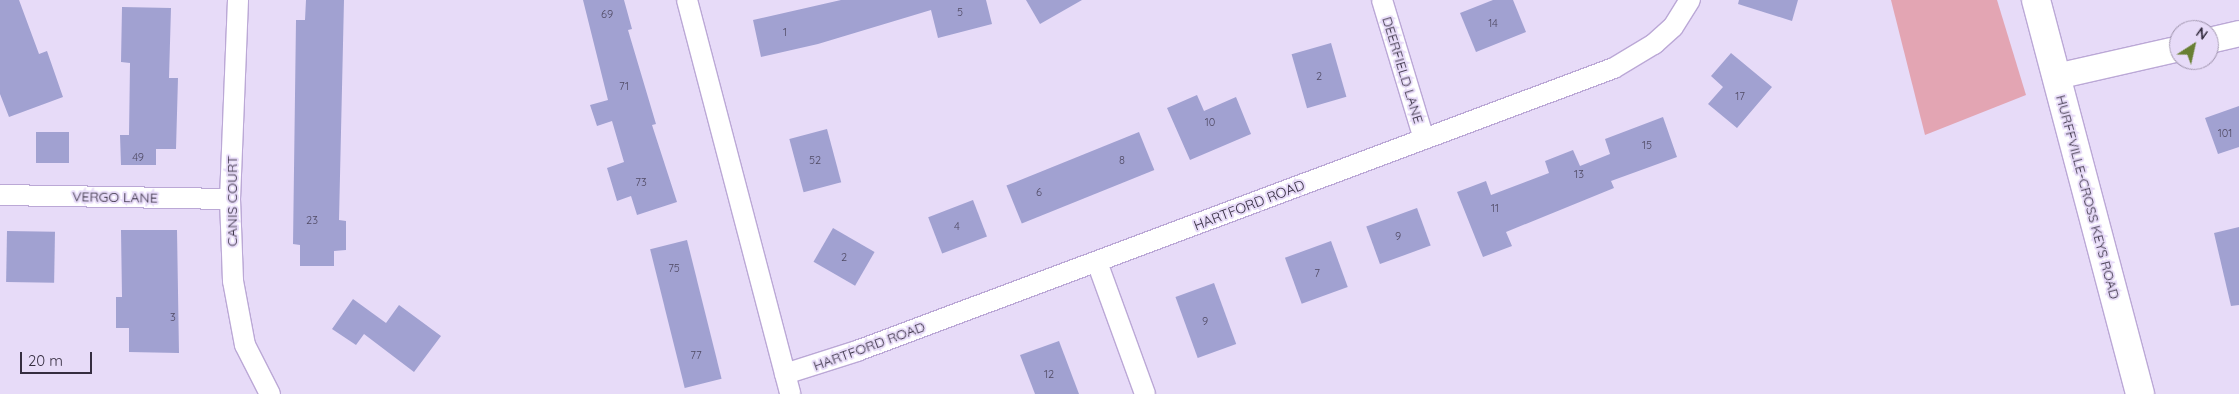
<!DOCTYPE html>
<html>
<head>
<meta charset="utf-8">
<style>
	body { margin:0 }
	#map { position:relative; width:2239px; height:394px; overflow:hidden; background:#e7dbf8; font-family:Quicksand,sans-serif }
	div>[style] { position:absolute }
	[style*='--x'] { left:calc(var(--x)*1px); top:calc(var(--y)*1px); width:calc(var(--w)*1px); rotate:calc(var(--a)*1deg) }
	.green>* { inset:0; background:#e3a5b3 }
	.building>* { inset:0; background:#a1a1d1; transform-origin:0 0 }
	.roads { filter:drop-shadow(1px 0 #bba8d6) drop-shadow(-1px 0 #bba8d6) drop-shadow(0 1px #bba8d6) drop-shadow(0 -1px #bba8d6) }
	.minor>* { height:20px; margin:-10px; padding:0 10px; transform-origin:10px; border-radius:10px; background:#fff }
	.tertiary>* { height:25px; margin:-12.5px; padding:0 12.5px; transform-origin:12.5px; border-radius:12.5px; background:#fff }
	.secondary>* { height:28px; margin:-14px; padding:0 14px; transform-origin:14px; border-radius:14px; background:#fff }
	span { translate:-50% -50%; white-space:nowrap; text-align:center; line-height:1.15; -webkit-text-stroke:4px #e7dbf8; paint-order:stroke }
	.number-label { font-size:11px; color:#504a64 }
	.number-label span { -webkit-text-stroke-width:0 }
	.street-label { font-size:14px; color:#352d40 }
	.north { position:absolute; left:2169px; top:20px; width:50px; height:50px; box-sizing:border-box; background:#e7dbf8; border:1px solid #a095ae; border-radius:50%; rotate:35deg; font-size:14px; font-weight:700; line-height:20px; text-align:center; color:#352d40 }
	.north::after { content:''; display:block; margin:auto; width:18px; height:22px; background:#687f32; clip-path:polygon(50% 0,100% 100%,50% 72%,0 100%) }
	.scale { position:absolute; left:20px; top:352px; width:72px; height:22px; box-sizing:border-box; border:2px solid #352d40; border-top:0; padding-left:6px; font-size:15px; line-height:18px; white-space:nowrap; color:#352d40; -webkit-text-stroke:4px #e7dbf8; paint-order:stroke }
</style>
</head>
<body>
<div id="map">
	<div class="green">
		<i style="clip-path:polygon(1891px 0,1997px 0,2026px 95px,1925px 135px)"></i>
	</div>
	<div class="building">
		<i style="clip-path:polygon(0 0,19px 0,39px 54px,47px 51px,63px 97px,9px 117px,0 94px)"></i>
		<i style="clip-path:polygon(306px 0,344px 0,339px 220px,346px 221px,346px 250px,334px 251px,334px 266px,300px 266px,300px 245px,293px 244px,296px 20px,305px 20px)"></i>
		<i style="clip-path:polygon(583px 0,624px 0,632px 29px,628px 30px,656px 124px,652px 125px,677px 202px,637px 215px,631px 196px,617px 201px,607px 168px,624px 162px,612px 121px,597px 126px,590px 105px,608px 100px)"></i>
		<i style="clip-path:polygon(841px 0,986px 0,992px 24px,938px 38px,931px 10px,818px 44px,761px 57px,753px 20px)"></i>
		<i style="clip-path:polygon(1026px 0,1082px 0,1040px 24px)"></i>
		<i style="clip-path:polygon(1493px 0,1513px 0,1526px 32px,1476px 52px,1460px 13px)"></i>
		<i style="clip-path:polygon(1739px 0,1798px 0,1792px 21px,1738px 4px)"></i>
		<i style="clip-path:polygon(122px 7px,171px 8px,169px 78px,178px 78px,176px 149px,156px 149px,156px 165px,121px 165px,120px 135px,129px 135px,130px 63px,121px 62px)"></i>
		<i style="left:1331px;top:43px;width:56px;height:41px;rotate:74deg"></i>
		<i style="clip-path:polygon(1731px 53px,1772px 87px,1737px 128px,1708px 104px,1723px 87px,1711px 76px)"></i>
		<i style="clip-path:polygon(1197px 95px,1204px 111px,1236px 97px,1251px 134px,1190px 160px,1167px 108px)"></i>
		<i style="clip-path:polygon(2239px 106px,2239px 147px,2218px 154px,2205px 118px)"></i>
		<i style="clip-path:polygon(1663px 117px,1677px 157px,1611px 181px,1614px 188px,1506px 232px,1512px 246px,1483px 257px,1457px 192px,1486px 181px,1491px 195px,1549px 173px,1545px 161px,1573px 150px,1580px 166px,1610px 154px,1605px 139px)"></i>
		<i style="left:827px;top:129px;width:55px;height:39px;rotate:75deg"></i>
		<i style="left:36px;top:132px;width:33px;height:31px"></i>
		<i style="left:1139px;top:132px;width:41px;height:143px;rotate:68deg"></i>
		<i style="left:973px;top:200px;width:39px;height:48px;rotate:69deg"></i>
		<i style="left:1417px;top:208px;width:40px;height:54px;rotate:70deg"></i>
		<i style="clip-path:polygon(2239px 227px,2239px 305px,2231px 306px,2214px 233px)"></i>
		<i style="left:833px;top:228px;width:48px;height:39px;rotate:30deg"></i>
		<i style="clip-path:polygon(121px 230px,177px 230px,179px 353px,129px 352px,129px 328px,116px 328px,116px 297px,122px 297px)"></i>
		<i style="left:7px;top:231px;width:48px;height:51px;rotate:1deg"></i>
		<i style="left:687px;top:240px;width:143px;height:38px;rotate:76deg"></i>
		<i style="left:1331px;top:241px;width:49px;height:49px;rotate:70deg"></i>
		<i style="left:1214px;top:283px;width:65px;height:41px;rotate:70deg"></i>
		<i style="clip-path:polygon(353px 299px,386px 323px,399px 305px,441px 336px,414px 372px,364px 334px,356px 345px,332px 329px)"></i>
		<i style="clip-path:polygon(1059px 341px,1079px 394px,1035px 394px,1020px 355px)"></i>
	</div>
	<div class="roads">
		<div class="minor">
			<i style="--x:238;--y:0;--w:199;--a:92.3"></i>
			<i style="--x:230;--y:199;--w:82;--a:87.9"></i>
			<i style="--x:233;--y:281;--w:65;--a:79.4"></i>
			<i style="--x:245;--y:345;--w:55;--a:63"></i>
			<i style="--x:687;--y:0;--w:407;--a:75.3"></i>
			<i style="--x:1382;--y:0;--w:145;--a:73.2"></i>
			<i style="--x:0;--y:195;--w:230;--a:1"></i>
			<i style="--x:1097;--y:262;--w:140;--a:70"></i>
			<i style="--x:785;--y:374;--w:76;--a:-17.7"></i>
			<i style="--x:857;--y:351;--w:808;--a:-20.5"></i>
			<i style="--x:1614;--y:68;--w:47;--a:-31"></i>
			<i style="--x:1654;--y:44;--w:25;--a:-42"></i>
			<i style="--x:1673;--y:27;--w:32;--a:-58"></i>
		</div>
		<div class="tertiary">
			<i style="--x:2209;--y:40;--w:31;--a:-13"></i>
			<i style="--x:2056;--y:76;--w:126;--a:-12.8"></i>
		</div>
		<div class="secondary">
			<i style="--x:2036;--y:0;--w:407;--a:75.2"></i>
		</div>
	</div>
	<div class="number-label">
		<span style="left:960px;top:12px">5</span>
		<span style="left:607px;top:14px">69</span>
		<span style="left:1493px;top:23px">14</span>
		<span style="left:785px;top:32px">1</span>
		<span style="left:1319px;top:76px">2</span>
		<span style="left:624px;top:86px">71</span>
		<span style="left:1740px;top:96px">17</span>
		<span style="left:1210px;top:122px">10</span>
		<span style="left:2225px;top:133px">101</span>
		<span style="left:1647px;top:145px">15</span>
		<span style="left:138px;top:157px">49</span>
		<span style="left:815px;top:160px">52</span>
		<span style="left:1122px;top:160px">8</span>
		<span style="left:1579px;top:174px">13</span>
		<span style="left:641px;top:182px">73</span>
		<span style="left:1039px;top:192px">6</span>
		<span style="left:1495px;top:208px">11</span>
		<span style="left:312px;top:220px">23</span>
		<span style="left:957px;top:226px">4</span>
		<span style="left:1398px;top:236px">9</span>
		<span style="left:844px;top:257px">2</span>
		<span style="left:674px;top:268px">75</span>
		<span style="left:1317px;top:273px">7</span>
		<span style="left:173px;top:317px">3</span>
		<span style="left:1205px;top:321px">9</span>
		<span style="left:696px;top:355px">77</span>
		<span style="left:1049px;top:374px">12</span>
	</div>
	<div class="street-label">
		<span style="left:1403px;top:70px;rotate:73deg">DEERFIELD LANE</span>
		<span style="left:115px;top:197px;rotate:1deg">VERGO LANE</span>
		<span style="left:2088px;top:197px;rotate:75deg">HURFFVILLE-CROSS KEYS ROAD</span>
		<span style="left:232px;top:201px;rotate:-90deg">CANIS COURT</span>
		<span style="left:1249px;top:205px;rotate:-21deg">HARTFORD ROAD</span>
		<span style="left:869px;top:346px;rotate:-20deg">HARTFORD ROAD</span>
	</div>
	<div class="north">N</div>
	<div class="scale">20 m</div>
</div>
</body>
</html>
